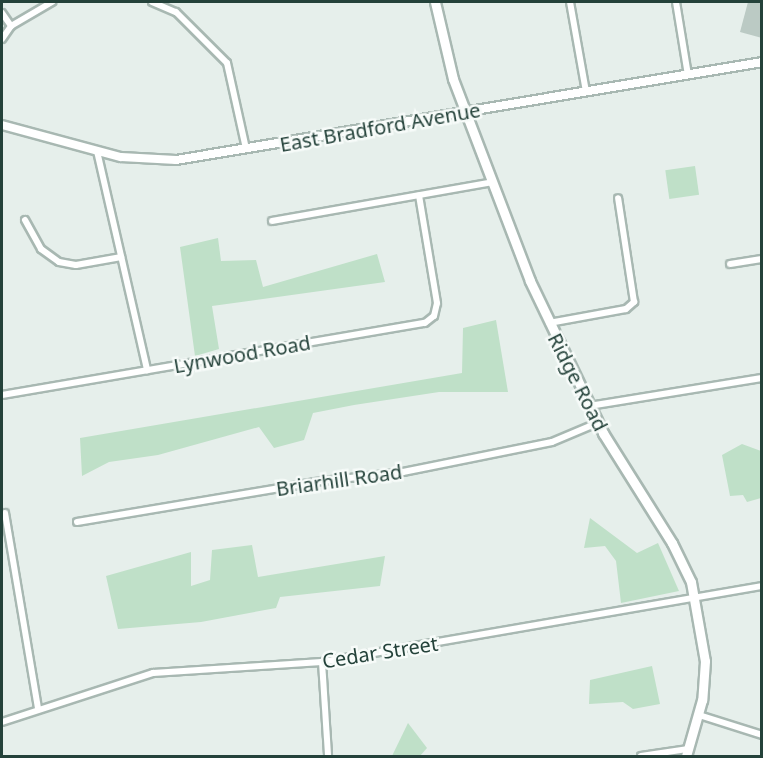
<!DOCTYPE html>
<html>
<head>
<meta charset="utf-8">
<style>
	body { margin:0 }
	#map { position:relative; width:763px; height:758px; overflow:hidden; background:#e6efeb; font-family:"Noto Sans",sans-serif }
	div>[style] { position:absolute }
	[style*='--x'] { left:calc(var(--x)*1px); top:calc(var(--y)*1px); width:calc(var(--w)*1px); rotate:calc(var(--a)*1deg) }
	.green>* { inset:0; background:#bfe0c8; transform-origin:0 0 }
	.building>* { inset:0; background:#bbcac4 }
	.roads { filter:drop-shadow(2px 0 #a8b8b2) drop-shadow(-2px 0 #a8b8b2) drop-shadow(0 2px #a8b8b2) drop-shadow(0 -2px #a8b8b2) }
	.minor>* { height:6px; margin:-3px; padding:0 3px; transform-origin:3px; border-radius:3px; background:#fff }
	.tertiary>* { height:8px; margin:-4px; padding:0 4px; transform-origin:4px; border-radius:4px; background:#fff }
	.secondary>* { height:9px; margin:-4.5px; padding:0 4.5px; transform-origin:4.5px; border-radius:4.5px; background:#fff }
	span { translate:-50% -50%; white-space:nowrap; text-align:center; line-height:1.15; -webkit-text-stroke:5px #f7fbf9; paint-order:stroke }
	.street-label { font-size:20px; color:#24423a }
	.frame { position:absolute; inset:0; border:3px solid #24423a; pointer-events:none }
</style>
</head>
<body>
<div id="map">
	<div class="green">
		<i style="left:695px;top:166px;width:29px;height:30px;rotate:82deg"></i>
		<i style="clip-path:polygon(218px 238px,221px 261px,256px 260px,263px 287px,377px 254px,385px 282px,212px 306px,219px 349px,195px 356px,180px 247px)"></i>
		<i style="clip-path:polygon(496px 320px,508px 392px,439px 392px,354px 405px,313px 413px,304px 440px,274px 448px,259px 427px,158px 455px,109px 462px,82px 476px,80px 438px,462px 373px,463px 328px)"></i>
		<i style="clip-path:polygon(742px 444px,761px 451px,761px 498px,747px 502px,743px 495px,730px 496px,722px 455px)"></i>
		<i style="clip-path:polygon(590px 518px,637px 553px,658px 543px,679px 591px,621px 603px,616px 561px,605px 546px,584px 548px)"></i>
		<i style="clip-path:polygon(252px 545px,258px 577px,385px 556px,380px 586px,280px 597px,276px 608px,201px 622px,118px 629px,106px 576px,191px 552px,191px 586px,210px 580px,212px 550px)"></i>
		<i style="clip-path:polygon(652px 666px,660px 704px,633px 709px,623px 702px,589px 704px,590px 680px)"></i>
		<i style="clip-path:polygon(408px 723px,427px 748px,420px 756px,392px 756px)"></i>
	</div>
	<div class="building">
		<i style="clip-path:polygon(748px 2px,762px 2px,762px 38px,740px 32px)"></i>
	</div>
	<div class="roads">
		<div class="minor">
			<i style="--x:152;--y:2;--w:26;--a:23"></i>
			<i style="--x:176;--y:12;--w:72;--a:45"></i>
			<i style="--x:227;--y:63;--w:88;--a:77.5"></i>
			<i style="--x:570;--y:2;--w:91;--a:79.9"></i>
			<i style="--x:676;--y:2;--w:74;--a:80.7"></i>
			<i style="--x:2;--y:13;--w:16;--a:55"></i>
			<i style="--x:2;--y:39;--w:16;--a:-55"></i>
			<i style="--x:11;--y:26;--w:48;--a:-30.3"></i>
			<i style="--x:97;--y:151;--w:225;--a:77.1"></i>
			<i style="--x:25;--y:220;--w:33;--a:61"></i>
			<i style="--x:41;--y:249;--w:22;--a:36"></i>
			<i style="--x:59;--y:262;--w:17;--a:10"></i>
			<i style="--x:76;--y:265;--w:46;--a:-10.1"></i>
			<i style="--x:272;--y:221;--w:224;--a:-10"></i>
			<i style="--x:730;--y:264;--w:32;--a:-9"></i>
			<i style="--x:549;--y:323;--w:78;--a:-10.3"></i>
			<i style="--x:626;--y:309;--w:11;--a:-41"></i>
			<i style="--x:634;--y:302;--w:105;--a:-98.7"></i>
			<i style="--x:2;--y:395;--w:429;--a:-9.7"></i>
			<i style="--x:425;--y:323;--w:11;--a:-38"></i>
			<i style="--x:434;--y:316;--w:13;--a:-77"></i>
			<i style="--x:437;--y:303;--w:109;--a:-99.5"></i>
			<i style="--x:589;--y:406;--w:175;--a:-9.2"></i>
			<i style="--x:5;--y:513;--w:199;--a:80.4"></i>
			<i style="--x:77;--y:522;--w:248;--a:-9.5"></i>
			<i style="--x:322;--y:481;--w:81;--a:-6.3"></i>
			<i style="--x:403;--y:472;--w:152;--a:-11.4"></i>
			<i style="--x:552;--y:442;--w:49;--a:-22.9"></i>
			<i style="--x:322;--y:662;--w:94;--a:86.3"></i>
			<i style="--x:699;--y:715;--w:66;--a:17.6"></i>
			<i style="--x:2;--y:722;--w:159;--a:-18"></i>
			<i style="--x:153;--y:673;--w:169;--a:-3.7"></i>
			<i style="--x:322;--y:662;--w:447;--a:-9.8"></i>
			<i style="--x:641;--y:756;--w:48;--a:-8.5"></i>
		</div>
		<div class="tertiary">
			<i style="--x:2;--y:125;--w:123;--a:15.1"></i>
			<i style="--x:121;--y:157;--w:55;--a:3.1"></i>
			<i style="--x:176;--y:160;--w:594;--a:-9.49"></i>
		</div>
		<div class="secondary">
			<i style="--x:435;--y:2;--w:79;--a:76.8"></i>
			<i style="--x:453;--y:79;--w:216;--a:69.1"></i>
			<i style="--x:530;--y:281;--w:169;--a:64.3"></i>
			<i style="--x:603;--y:433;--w:130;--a:57.9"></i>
			<i style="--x:672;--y:543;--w:43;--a:64"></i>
			<i style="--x:691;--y:582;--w:80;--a:80"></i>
			<i style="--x:705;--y:661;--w:39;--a:94"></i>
			<i style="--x:702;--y:700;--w:58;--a:105.9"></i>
		</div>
	</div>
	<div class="street-label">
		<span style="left:380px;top:127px;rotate:-10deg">East Bradford Avenue</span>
		<span style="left:242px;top:354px;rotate:-10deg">Lynwood Road</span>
		<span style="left:578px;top:382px;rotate:63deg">Ridge Road</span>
		<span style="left:339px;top:480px;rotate:-8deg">Briarhill Road</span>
		<span style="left:380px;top:652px;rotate:-9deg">Cedar Street</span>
	</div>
	<div class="frame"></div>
</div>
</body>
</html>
